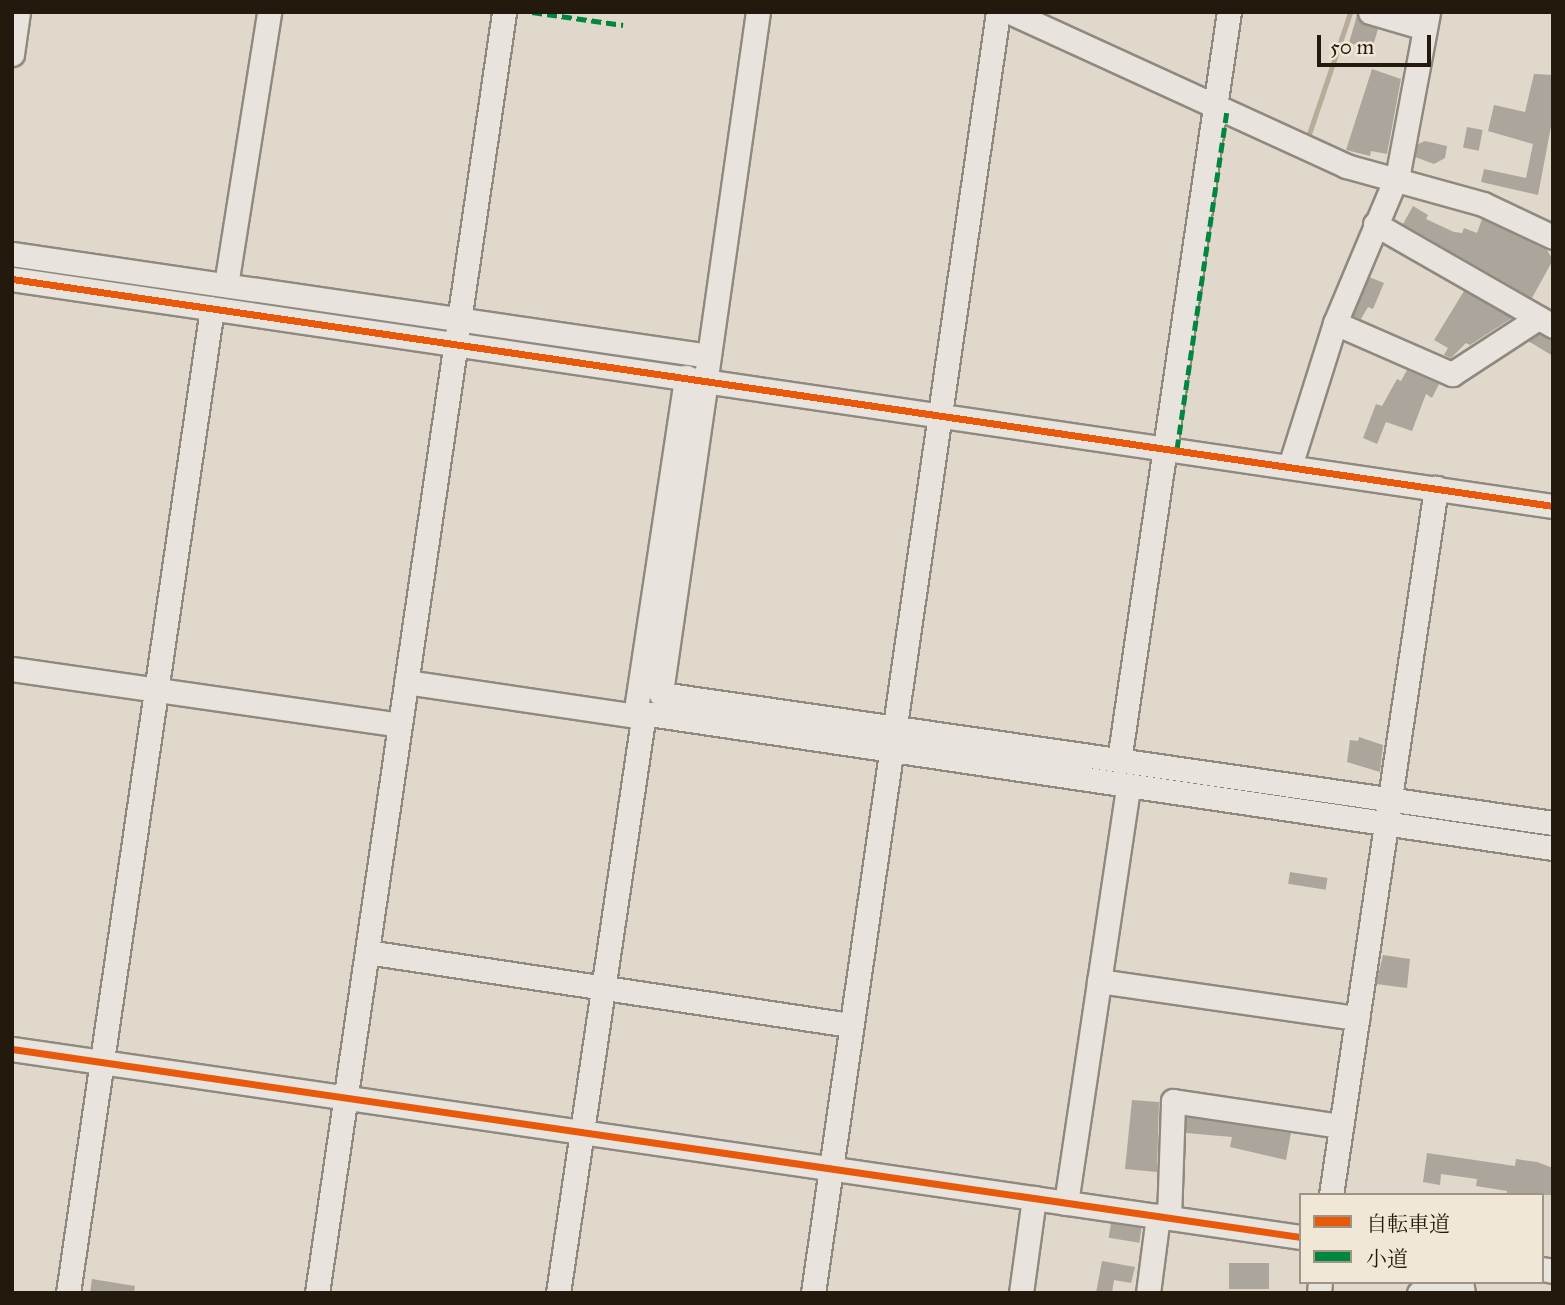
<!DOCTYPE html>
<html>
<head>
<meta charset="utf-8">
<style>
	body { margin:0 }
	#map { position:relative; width:1565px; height:1305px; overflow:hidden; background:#e0d8cb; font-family:"IM FELL Great Primer","Noto Serif JP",serif }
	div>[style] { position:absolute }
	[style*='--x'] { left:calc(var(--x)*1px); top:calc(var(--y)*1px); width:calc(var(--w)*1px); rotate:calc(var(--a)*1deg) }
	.stream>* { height:4.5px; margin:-2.25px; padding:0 2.25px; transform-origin:2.25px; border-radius:2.25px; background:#b7ab99 }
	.building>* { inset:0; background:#aba59c; transform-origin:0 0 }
	.roads { filter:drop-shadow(2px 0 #8f8980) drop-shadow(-2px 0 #8f8980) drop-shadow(0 2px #8f8980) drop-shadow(0 -2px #8f8980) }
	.minor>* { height:23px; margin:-11.5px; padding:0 11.5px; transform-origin:11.5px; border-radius:11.5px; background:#e8e3dc }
	.quiet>* { height:5px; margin-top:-2.5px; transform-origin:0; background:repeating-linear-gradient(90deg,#00873e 0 10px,transparent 0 15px) }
	.cycleway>* { height:7px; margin:-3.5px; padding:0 3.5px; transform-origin:3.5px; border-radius:3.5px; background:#e8590c }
	span { translate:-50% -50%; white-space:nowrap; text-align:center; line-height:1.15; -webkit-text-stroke:5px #f1e7d7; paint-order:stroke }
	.frame { position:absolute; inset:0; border:14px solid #24190d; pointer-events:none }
	.legend { position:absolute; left:1299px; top:1193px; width:245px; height:91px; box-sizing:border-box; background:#f1e7d7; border:2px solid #9f9586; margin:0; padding:9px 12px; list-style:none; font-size:21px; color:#24190d }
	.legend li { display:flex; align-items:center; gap:14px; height:35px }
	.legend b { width:35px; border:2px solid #9f9586 }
	.scale { position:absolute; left:1317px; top:35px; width:114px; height:32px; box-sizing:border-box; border:4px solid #24190d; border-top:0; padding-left:9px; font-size:21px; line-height:24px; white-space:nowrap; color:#24190d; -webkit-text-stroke:5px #f1e7d7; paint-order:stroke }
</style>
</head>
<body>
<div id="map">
	<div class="stream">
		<i style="--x:1307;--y:140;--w:134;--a:-71.3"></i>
		<i style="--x:1174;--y:780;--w:208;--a:8.3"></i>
		<i style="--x:1396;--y:813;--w:159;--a:8"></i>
	</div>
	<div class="building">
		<i style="clip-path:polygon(1357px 15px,1360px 22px,1378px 29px,1372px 49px,1349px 43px)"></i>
		<i style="clip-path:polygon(1372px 69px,1401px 79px,1387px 154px,1371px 151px,1370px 156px,1346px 150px)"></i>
		<i style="clip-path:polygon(1534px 74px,1553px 75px,1553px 116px,1538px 195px,1481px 182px,1484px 169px,1526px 178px,1533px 144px,1488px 131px,1494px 105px,1525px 112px)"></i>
		<i style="left:1467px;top:127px;width:16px;height:21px;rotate:11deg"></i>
		<i style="clip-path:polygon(1425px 141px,1447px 146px,1445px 158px,1434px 164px,1415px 157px,1418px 144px)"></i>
		<i style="clip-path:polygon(1413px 206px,1428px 215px,1426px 219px,1454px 232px,1462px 233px,1464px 228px,1477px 233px,1482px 219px,1547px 250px,1553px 260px,1532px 298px,1403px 224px)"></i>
		<i style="clip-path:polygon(1369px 277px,1384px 283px,1373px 309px,1368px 307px,1361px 319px,1353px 316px)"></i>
		<i style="clip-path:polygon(1464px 291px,1512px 318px,1470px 345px,1466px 343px,1451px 358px,1444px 355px,1448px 348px,1434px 340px)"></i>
		<i style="clip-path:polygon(1539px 334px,1553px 340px,1553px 356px,1528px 341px)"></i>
		<i style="clip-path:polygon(1407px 370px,1439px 384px,1432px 398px,1426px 394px,1412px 431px,1386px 422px,1377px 444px,1363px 438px,1376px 404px,1382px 406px,1397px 379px,1401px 381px)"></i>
		<i style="clip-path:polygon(1359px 737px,1383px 745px,1380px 772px,1347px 762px,1350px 740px,1358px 741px)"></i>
		<i style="left:1290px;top:872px;width:38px;height:12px;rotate:9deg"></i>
		<i style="clip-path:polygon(1383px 955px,1410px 959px,1407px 988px,1376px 984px)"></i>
		<i style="clip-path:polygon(1132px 1100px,1159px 1102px,1157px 1172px,1125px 1169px)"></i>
		<i style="clip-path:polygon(1186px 1117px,1291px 1133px,1286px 1160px,1230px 1147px,1232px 1137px,1186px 1133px)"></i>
		<i style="clip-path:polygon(1427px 1153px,1515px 1166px,1516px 1159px,1537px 1162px,1553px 1168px,1553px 1195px,1507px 1195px,1507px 1191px,1476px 1186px,1477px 1179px,1441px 1174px,1440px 1185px,1423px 1182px)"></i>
		<i style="left:1111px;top:1223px;width:31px;height:15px;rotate:9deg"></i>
		<i style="clip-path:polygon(1102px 1261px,1135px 1267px,1131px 1283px,1114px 1280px,1112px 1293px,1096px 1293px)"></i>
		<i style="left:1229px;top:1263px;width:40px;height:26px"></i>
		<i style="clip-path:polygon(92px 1279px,135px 1286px,134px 1293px,90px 1293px)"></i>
	</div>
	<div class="roads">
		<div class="minor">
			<i style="--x:1010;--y:12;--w:370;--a:24.6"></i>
			<i style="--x:1346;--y:166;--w:142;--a:15.5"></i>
			<i style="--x:1483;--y:204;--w:77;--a:25.2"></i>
			<i style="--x:1370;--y:12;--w:57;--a:16.2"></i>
			<i style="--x:12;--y:54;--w:42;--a:-81.9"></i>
			<i style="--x:1375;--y:224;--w:205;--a:29.8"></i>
			<i style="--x:12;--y:254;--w:704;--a:8.33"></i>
			<i style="--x:12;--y:279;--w:1558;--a:8.38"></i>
			<i style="--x:226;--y:285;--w:276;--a:-81"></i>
			<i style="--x:1335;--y:323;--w:128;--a:23.6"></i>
			<i style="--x:1452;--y:374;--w:103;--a:-33.1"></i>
			<i style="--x:707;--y:370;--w:362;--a:-81.9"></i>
			<i style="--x:706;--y:380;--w:317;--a:98.2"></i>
			<i style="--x:661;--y:694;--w:901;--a:8.23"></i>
			<i style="--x:1290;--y:466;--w:150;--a:-72.5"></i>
			<i style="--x:1335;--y:323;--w:163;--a:-67.2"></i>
			<i style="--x:1398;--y:173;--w:164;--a:-79.4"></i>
			<i style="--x:12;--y:669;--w:392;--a:8.2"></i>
			<i style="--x:406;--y:682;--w:232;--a:8.4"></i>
			<i style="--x:635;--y:716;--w:343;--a:-81.4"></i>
			<i style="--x:636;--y:712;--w:927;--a:8.44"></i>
			<i style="--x:1119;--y:761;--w:757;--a:-81.65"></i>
			<i style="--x:367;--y:952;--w:490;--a:8.6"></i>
			<i style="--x:1099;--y:981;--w:261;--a:8.2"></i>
			<i style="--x:12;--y:1049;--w:1303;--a:8.3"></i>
			<i style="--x:1331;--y:1195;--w:715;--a:-81.55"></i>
			<i style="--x:1066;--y:1203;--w:422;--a:-81.5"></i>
			<i style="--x:1169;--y:1218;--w:117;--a:-88"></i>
			<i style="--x:1173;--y:1101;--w:170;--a:8.5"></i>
			<i style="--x:1542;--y:1269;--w:11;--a:10"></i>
			<i style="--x:68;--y:1293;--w:995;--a:-81.68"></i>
			<i style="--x:317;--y:1293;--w:1295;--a:-81.69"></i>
			<i style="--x:558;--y:1293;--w:586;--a:-81.57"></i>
			<i style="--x:813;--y:1293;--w:1294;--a:-81.78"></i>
			<i style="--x:1021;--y:1293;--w:96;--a:-82.2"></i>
			<i style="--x:1148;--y:1293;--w:78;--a:-82.6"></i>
			<i style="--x:1319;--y:1293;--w:11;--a:-85"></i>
			<i style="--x:1419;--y:1293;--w:43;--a:-14.7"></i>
			<i style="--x:1461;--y:1282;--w:11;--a:80"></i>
		</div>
	</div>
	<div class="quiet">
		<i style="--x:532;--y:12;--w:92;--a:8.1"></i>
		<i style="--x:1177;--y:449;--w:342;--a:-81.6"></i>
	</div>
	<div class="cycleway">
		<i style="--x:12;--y:279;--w:1558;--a:8.38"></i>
		<i style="--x:12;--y:1049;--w:1303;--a:8.3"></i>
	</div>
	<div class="frame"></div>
	<ul class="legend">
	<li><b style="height:9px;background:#e8590c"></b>自転車道</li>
	<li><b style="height:9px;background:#00873e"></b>小道</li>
	</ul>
	<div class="scale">50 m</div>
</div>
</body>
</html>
